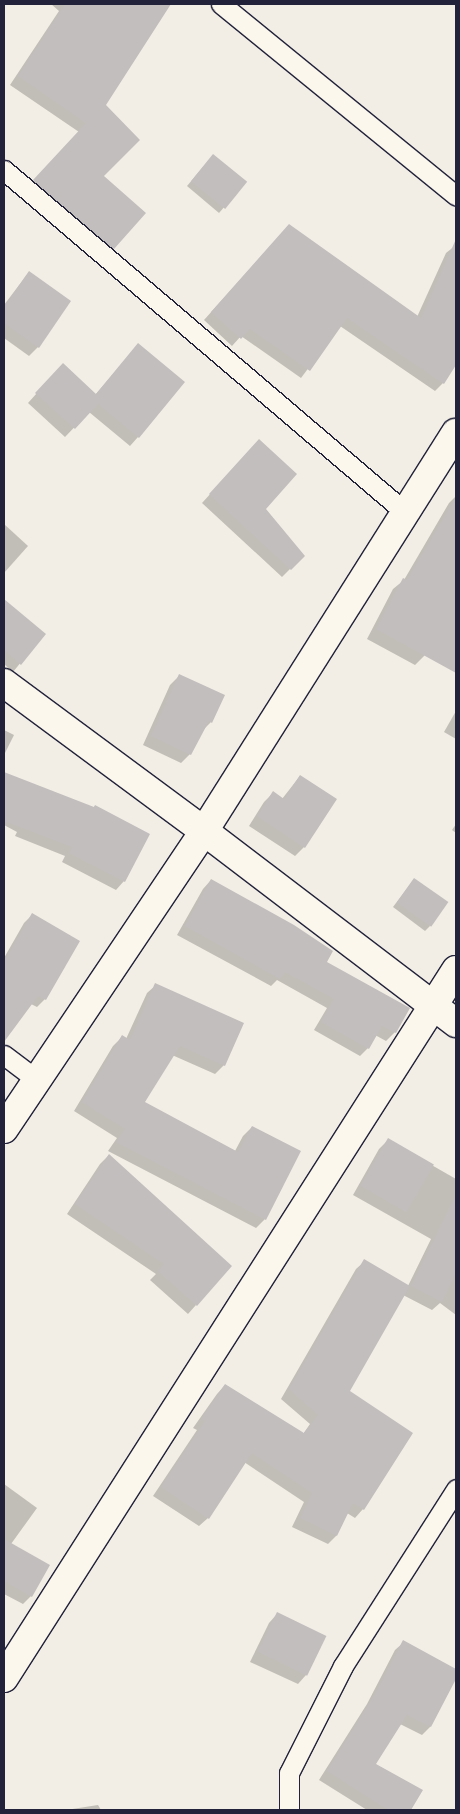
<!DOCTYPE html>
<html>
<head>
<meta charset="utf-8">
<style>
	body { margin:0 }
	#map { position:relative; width:460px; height:1814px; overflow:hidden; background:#f2eee5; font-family:"Balsamiq Sans",sans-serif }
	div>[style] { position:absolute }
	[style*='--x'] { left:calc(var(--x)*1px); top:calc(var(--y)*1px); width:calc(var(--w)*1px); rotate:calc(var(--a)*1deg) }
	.shadow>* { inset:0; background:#0003 }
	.building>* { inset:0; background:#c2bebe; transform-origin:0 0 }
	.roads { filter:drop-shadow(1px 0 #22223b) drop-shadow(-1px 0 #22223b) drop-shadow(0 1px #22223b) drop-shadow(0 -1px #22223b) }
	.service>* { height:19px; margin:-9.5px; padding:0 9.5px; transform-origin:9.5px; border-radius:9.5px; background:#fbf7ec }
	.minor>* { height:28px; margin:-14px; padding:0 14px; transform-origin:14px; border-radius:14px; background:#fbf7ec }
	span { translate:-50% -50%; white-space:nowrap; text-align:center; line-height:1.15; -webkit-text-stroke:4.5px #fbf7ec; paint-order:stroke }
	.frame { position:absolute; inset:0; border:5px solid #22223b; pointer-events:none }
</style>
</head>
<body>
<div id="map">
	<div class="shadow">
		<i style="clip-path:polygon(51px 4px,150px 4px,154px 7px,105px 105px,102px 176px,113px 249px,105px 257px,26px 189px,79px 132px,10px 85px,59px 11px)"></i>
		<i style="clip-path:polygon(208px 161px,245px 183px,219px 213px,187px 186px)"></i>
		<i style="clip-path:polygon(281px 234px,417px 317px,446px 253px,456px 245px,456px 362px,443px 383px,435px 391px,340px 326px,301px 378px,241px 336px,232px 346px,204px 320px)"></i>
		<i style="clip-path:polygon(29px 272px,70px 301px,38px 347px,29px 356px,4px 338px,4px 305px)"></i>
		<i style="clip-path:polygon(138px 345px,138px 437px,130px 446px,89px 412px,65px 437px,28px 403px,55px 373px,95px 395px)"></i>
		<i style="clip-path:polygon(251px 449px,264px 509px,303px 556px,282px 577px,202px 503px)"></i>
		<i style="clip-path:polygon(456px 496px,456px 596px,425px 655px,415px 665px,367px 639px,393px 589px,404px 580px,449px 503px)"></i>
		<i style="clip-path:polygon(4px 524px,28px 546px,4px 573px)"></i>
		<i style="clip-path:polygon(4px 600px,44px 634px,13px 672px,4px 664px)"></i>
		<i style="clip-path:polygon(179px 676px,211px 722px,202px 731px,190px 754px,181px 763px,143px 745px,170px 685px)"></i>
		<i style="clip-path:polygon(456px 711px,456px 739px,444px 732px)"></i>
		<i style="clip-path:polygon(4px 730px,14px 735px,4px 755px)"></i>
		<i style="clip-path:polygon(4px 773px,93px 808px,95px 806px,124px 881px,116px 890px,62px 862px,65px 856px,15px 836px,17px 832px,4px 825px)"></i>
		<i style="clip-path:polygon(300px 776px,335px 800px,304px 847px,295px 856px,249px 826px,264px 802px,273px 793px,282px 799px)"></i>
		<i style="clip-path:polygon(456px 824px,456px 833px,452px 830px)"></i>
		<i style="clip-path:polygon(414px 879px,430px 926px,425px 931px,393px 907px)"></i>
		<i style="clip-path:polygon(211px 880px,326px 962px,395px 1032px,386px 1041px,375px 1035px,368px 1048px,360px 1056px,314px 1030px,327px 1008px,277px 980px,271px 986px,177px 935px,203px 889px)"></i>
		<i style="clip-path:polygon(32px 915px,45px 999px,37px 1007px,31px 1004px,7px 1033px,4px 1031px,4px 958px,24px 923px)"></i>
		<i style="clip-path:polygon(156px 985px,224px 1065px,215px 1074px,172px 1055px,144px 1103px,235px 1151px,243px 1136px,252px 1127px,265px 1219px,256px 1228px,108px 1151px,117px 1138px,74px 1111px,113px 1046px,122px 1037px,126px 1039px,147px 993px)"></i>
		<i style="clip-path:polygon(388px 1140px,456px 1179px,456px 1315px,440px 1303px,432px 1310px,403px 1295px,348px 1391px,363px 1509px,355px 1518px,347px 1513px,336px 1536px,328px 1544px,292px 1527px,304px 1502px,244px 1462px,208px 1518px,199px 1526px,153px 1496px,197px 1430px,193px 1428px,217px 1394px,225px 1385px,303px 1434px,310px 1424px,281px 1399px,356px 1269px,365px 1261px,408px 1286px,431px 1239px,353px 1195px,379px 1149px)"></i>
		<i style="clip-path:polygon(109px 1155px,196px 1305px,188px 1314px,150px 1280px,156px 1274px,67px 1214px,100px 1164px)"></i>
		<i style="clip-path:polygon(4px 1484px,37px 1508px,11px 1544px,48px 1565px,31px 1596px,23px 1604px,4px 1594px)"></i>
		<i style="clip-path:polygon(277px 1614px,325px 1637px,306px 1675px,298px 1684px,250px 1662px,269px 1623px)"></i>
		<i style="clip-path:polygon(404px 1642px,456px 1670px,456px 1676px,430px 1727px,422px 1735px,400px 1724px,375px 1764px,421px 1790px,410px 1810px,367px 1810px,319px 1780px,367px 1704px,395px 1650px)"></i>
		<i style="clip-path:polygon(98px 1805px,101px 1810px,66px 1810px)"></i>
	</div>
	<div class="building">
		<i style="clip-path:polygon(65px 4px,171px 4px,106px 105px,140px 140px,104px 176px,146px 213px,114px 249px,33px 180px,86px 123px,18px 76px)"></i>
		<i style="left:213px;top:154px;width:44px;height:35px;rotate:39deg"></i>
		<i style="clip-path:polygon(289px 224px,421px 318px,456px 239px,456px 365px,444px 384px,347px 318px,310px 371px,250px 329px,241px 339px,211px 312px)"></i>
		<i style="clip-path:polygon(29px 271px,71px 301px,39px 348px,4px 323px,4px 307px)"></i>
		<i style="clip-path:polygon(138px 343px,185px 382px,139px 438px,98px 404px,75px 429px,35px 393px,63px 363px,96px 394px)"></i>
		<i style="clip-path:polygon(259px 439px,297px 474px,266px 509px,305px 556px,291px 570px,209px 494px)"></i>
		<i style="clip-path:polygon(456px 497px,456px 673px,376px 629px,403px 578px,407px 580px)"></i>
		<i style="clip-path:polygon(4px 599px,46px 634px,21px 665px,4px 650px)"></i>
		<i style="clip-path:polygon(179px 674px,225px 695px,212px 723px,209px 721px,191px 755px,151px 736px)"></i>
		<i style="clip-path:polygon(4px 772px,94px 807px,95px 805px,150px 834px,125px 882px,69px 853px,72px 847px,4px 821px)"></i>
		<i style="clip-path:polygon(300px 775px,337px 799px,305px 848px,257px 816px,273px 791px,284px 799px)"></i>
		<i style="left:414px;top:878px;width:42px;height:30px;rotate:35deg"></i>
		<i style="clip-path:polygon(211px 879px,294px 925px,333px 951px,327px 962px,410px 1008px,396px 1033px,382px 1026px,369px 1049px,321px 1022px,334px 999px,285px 972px,280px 979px,185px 926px)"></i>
		<i style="clip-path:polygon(32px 913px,80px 941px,46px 1000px,38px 996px,4px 1042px,4px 962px)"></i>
		<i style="clip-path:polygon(155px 983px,244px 1023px,225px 1066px,180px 1046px,145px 1102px,238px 1152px,252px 1126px,301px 1151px,266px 1220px,116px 1142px,125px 1129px,82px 1102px,122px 1035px,130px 1040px)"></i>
		<i style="left:388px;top:1138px;width:53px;height:55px;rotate:30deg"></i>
		<i style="clip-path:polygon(109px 1154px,232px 1266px,197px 1306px,158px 1271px,164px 1264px,75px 1204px)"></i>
		<i style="clip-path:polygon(456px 1195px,456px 1273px,442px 1302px,411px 1286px)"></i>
		<i style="clip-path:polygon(364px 1259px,410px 1286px,350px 1391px,413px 1433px,364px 1510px,353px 1503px,337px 1536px,300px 1518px,312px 1493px,252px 1453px,209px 1519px,161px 1487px,205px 1421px,201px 1419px,225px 1384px,304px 1433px,318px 1415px,289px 1389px)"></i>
		<i style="clip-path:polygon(4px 1539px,50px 1565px,32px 1597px,4px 1581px)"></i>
		<i style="left:277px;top:1612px;width:55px;height:44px;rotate:26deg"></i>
		<i style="clip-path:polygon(403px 1640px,456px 1669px,456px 1679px,431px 1727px,407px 1715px,376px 1764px,423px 1790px,411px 1810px,388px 1810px,327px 1771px,375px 1694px)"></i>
	</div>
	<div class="roads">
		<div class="service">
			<i style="--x:221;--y:4;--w:303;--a:39.2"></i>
			<i style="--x:4;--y:170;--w:528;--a:40.47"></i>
			<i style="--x:4;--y:1055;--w:40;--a:37"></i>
			<i style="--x:289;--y:1810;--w:37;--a:-90"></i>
			<i style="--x:289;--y:1773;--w:120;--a:-63.2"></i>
			<i style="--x:343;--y:1666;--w:210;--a:-57.4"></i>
		</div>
		<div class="minor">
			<i style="--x:4;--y:683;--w:249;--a:36.5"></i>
			<i style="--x:204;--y:831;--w:317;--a:37.3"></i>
			<i style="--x:4;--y:1129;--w:359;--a:-56.1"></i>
			<i style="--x:204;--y:831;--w:471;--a:-57.7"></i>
			<i style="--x:4;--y:1678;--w:840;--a:-57.45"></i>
		</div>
	</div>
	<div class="frame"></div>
</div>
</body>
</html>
